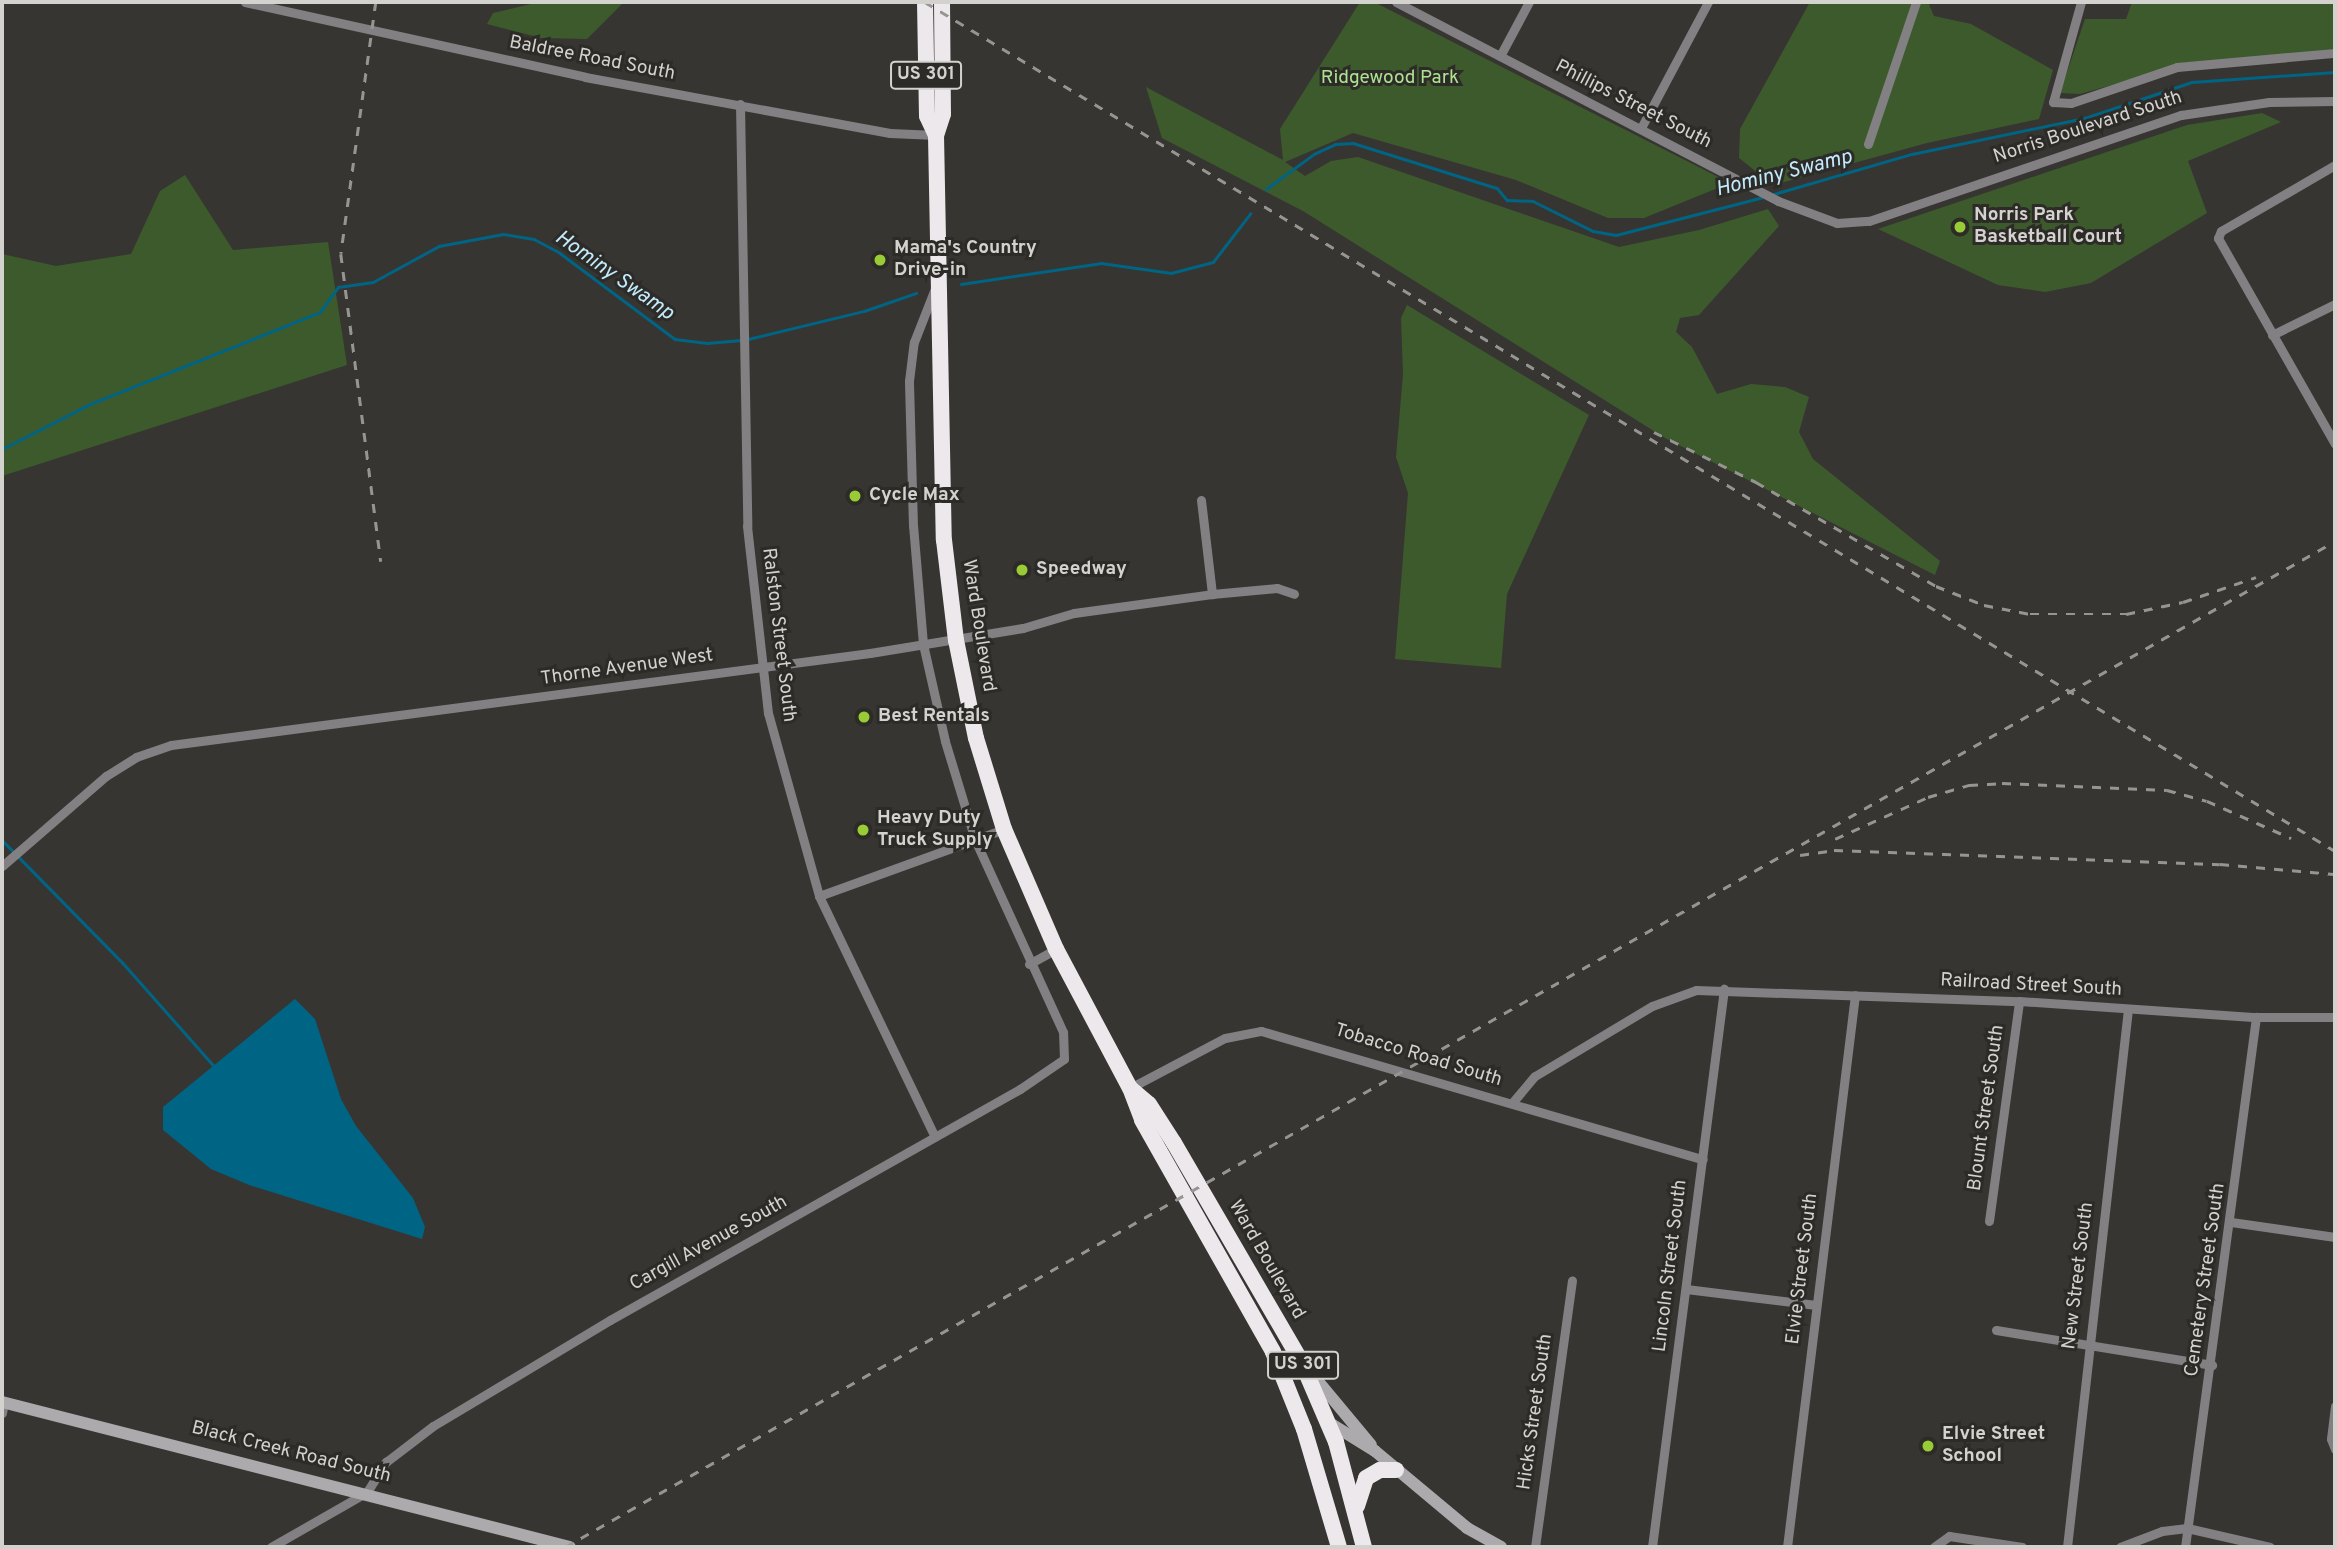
<!DOCTYPE html>
<html>
<head>
<meta charset="utf-8">
<style>
	body { margin:0 }
	#map { position:relative; width:2337px; height:1549px; overflow:hidden; background:#373531; font-family:Overpass,sans-serif }
	div>[style] { position:absolute }
	[style*='--x'] { left:calc(var(--x)*1px); top:calc(var(--y)*1px); width:calc(var(--w)*1px); rotate:calc(var(--a)*1deg) }
	.green>* { inset:0; background:#3d5a2d }
	.water>* { inset:0; background:#006484 }
	.stream>* { height:2.5px; margin:-1.25px; padding:0 1.25px; transform-origin:1.25px; border-radius:1.25px; background:#006484 }
	.street>* { height:9px; margin:-4.5px; padding:0 4.5px; transform-origin:4.5px; border-radius:4.5px; background:#828082 }
	.secondary>* { height:12px; margin:-6px; padding:0 6px; transform-origin:6px; border-radius:6px; background:#adaaad }
	.highway>* { height:16px; margin:-8px; padding:0 8px; transform-origin:8px; border-radius:8px; background:#ede8ec }
	.rail>* { height:2.5px; margin-top:-1.25px; transform-origin:0; background:repeating-linear-gradient(90deg,#969592 0 9px,transparent 0 18px) }
	.dots>* { width:19px; height:19px; translate:-50% -50%; box-sizing:border-box; border:4px solid #2d2b27; border-radius:50% }
	span { translate:-50% -50%; white-space:nowrap; text-align:center; line-height:1.15; -webkit-text-stroke:6px #2d2b27; paint-order:stroke }
	.shield-label span { padding:2px 5px; background:#2d2b27; border:2px solid; border-radius:5px; -webkit-text-stroke-width:0 }
	.shield-label { font-size:18px; color:#d3d2cf; font-weight:700 }
	.street-label { font-size:19px; color:#d3d2cf }
	.park-label { font-size:19px; color:#ade390 }
	.poi-label { font-size:19px; color:#d3d2cf; font-weight:700 }
	.left { translate:0 -50%; text-align:left }
	.water-label { font-size:21px; color:#c3ebfe; font-style:italic }
	.frame { position:absolute; inset:0; border:4px solid #d3d2cf; pointer-events:none }
</style>
</head>
<body>
<div id="map">
	<div class="green">
		<i style="clip-path:polygon(539px 2px,624px 2px,587px 39px,541px 38px,487px 24px,493px 13px)"></i>
		<i style="clip-path:polygon(1360px 2px,1374px 2px,1730px 183px,1644px 218px,1608px 218px,1516px 180px,1353px 133px,1285px 162px,1305px 176px,1331px 161px,1358px 157px,1619px 247px,1699px 230px,1768px 209px,1779px 226px,1699px 315px,1680px 318px,1676px 332px,1692px 347px,1717px 394px,1751px 384px,1785px 387px,1809px 397px,1799px 432px,1813px 459px,1940px 561px,1935px 575px,1665px 438px,1303px 211px,1162px 138px,1146px 87px,1283px 160px,1280px 129px)"></i>
		<i style="clip-path:polygon(1810px 2px,1928px 2px,1934px 16px,1971px 24px,2053px 70px,2039px 119px,1927px 143px,1773px 185px,1739px 158px,1740px 129px)"></i>
		<i style="clip-path:polygon(2132px 2px,2335px 2px,2335px 53px,2172px 68px,2080px 94px,2060px 93px,2085px 19px,2126px 19px)"></i>
		<i style="clip-path:polygon(2262px 113px,2281px 122px,2188px 161px,2207px 213px,2091px 283px,2045px 292px,1998px 285px,1878px 229px,2187px 125px)"></i>
		<i style="clip-path:polygon(185px 175px,233px 250px,328px 242px,347px 365px,2px 476px,2px 254px,56px 266px,131px 254px,160px 191px)"></i>
		<i style="clip-path:polygon(1407px 305px,1589px 415px,1507px 594px,1501px 668px,1395px 659px,1408px 493px,1396px 457px,1403px 374px,1401px 318px)"></i>
	</div>
	<div class="water">
		<i style="clip-path:polygon(295px 999px,315px 1019px,341px 1099px,356px 1126px,413px 1198px,425px 1227px,422px 1239px,249px 1185px,211px 1169px,163px 1130px,163px 1107px)"></i>
	</div>
	<div class="stream">
		<i style="--x:1266;--y:189;--w:59;--a:-36.1"></i>
		<i style="--x:1314;--y:154;--w:23;--a:-25"></i>
		<i style="--x:1335;--y:144;--w:18;--a:-3"></i>
		<i style="--x:1353;--y:143;--w:151;--a:17.4"></i>
		<i style="--x:1497;--y:188;--w:16;--a:50"></i>
		<i style="--x:1507;--y:200;--w:26;--a:2"></i>
		<i style="--x:1533;--y:201;--w:67;--a:26.6"></i>
		<i style="--x:1593;--y:231;--w:23;--a:10"></i>
		<i style="--x:1616;--y:235;--w:153;--a:-14.4"></i>
		<i style="--x:1774;--y:194;--w:144;--a:-16.2"></i>
		<i style="--x:1912;--y:154;--w:177;--a:-11.8"></i>
		<i style="--x:2085;--y:118;--w:113;--a:-18.6"></i>
		<i style="--x:2192;--y:82;--w:143;--a:-4"></i>
		<i style="--x:961;--y:284;--w:142;--a:-8.5"></i>
		<i style="--x:1101;--y:263;--w:71;--a:8.1"></i>
		<i style="--x:1171;--y:273;--w:43;--a:-14.7"></i>
		<i style="--x:1213;--y:262;--w:61;--a:-52.4"></i>
		<i style="--x:748;--y:339;--w:119;--a:-13.6"></i>
		<i style="--x:864;--y:311;--w:55;--a:-19.1"></i>
		<i style="--x:2;--y:449;--w:97;--a:-27.1"></i>
		<i style="--x:88;--y:405;--w:250;--a:-21.8"></i>
		<i style="--x:320;--y:312;--w:31;--a:-54"></i>
		<i style="--x:338;--y:287;--w:35;--a:-8"></i>
		<i style="--x:373;--y:282;--w:75;--a:-28.6"></i>
		<i style="--x:439;--y:246;--w:65;--a:-10.6"></i>
		<i style="--x:503;--y:234;--w:31;--a:9"></i>
		<i style="--x:534;--y:239;--w:30;--a:28"></i>
		<i style="--x:560;--y:253;--w:144;--a:36.8"></i>
		<i style="--x:675;--y:339;--w:32;--a:7"></i>
		<i style="--x:707;--y:343;--w:34;--a:-5"></i>
		<i style="--x:2;--y:840;--w:173;--a:45.5"></i>
		<i style="--x:123;--y:963;--w:139;--a:48.5"></i>
	</div>
	<div class="street">
		<i style="--x:245;--y:2;--w:348;--a:12.4"></i>
		<i style="--x:585;--y:77;--w:310;--a:10.4"></i>
		<i style="--x:890;--y:133;--w:46;--a:2.5"></i>
		<i style="--x:1396;--y:2;--w:431;--a:27.5"></i>
		<i style="--x:1778;--y:201;--w:63;--a:20.4"></i>
		<i style="--x:1837;--y:223;--w:32;--a:-4"></i>
		<i style="--x:1869;--y:221;--w:330;--a:-18.8"></i>
		<i style="--x:2181;--y:115;--w:89;--a:-8.4"></i>
		<i style="--x:2269;--y:102;--w:66;--a:-0.9"></i>
		<i style="--x:2081;--y:2;--w:104;--a:105.6"></i>
		<i style="--x:2053;--y:102;--w:18;--a:3"></i>
		<i style="--x:2071;--y:103;--w:112;--a:-18.8"></i>
		<i style="--x:2177;--y:67;--w:159;--a:-5.1"></i>
		<i style="--x:1500;--y:56;--w:61;--a:-61.8"></i>
		<i style="--x:740;--y:104;--w:422;--a:89"></i>
		<i style="--x:747;--y:526;--w:188;--a:83.6"></i>
		<i style="--x:768;--y:713;--w:190;--a:74.4"></i>
		<i style="--x:819;--y:896;--w:267;--a:64.3"></i>
		<i style="--x:1641;--y:128;--w:143;--a:-62"></i>
		<i style="--x:1868;--y:144;--w:150;--a:-71.3"></i>
		<i style="--x:2335;--y:165;--w:132;--a:149.9"></i>
		<i style="--x:2221;--y:231;--w:8;--a:113"></i>
		<i style="--x:2218;--y:238;--w:237;--a:60.4"></i>
		<i style="--x:2272;--y:335;--w:70;--a:-26.2"></i>
		<i style="--x:1201;--y:500;--w:95;--a:83.3"></i>
		<i style="--x:2;--y:866;--w:138;--a:-40.9"></i>
		<i style="--x:106;--y:776;--w:36;--a:-32"></i>
		<i style="--x:136;--y:757;--w:37;--a:-19"></i>
		<i style="--x:171;--y:745;--w:705;--a:-7.5"></i>
		<i style="--x:870;--y:653;--w:155;--a:-9.3"></i>
		<i style="--x:1023;--y:628;--w:53;--a:-16.4"></i>
		<i style="--x:1074;--y:613;--w:139;--a:-7.8"></i>
		<i style="--x:1212;--y:594;--w:65;--a:-5.3"></i>
		<i style="--x:1277;--y:588;--w:18;--a:19"></i>
		<i style="--x:819;--y:896;--w:197;--a:-19.9"></i>
		<i style="--x:1029;--y:964;--w:31;--a:-29"></i>
		<i style="--x:1130;--y:1088;--w:107;--a:-27.8"></i>
		<i style="--x:1225;--y:1038;--w:37;--a:-11"></i>
		<i style="--x:1261;--y:1031;--w:460;--a:16.2"></i>
		<i style="--x:1512;--y:1103;--w:35;--a:-50"></i>
		<i style="--x:1535;--y:1076;--w:136;--a:-30.9"></i>
		<i style="--x:1652;--y:1006;--w:47;--a:-20"></i>
		<i style="--x:1696;--y:990;--w:323;--a:2"></i>
		<i style="--x:2019;--y:1001;--w:238;--a:3.9"></i>
		<i style="--x:2256;--y:1017;--w:79;--a:0"></i>
		<i style="--x:1989;--y:1221;--w:222;--a:-82.2"></i>
		<i style="--x:2231;--y:1222;--w:105;--a:8.2"></i>
		<i style="--x:1686;--y:1289;--w:131;--a:7"></i>
		<i style="--x:1996;--y:1330;--w:219;--a:9.2"></i>
		<i style="--x:2335;--y:1406;--w:33;--a:97"></i>
		<i style="--x:2331;--y:1439;--w:11;--a:68"></i>
		<i style="--x:2;--y:1413;--w:11;--a:-80"></i>
		<i style="--x:271;--y:1547;--w:111;--a:-29.8"></i>
		<i style="--x:367;--y:1492;--w:36;--a:-58"></i>
		<i style="--x:386;--y:1462;--w:59;--a:-37.5"></i>
		<i style="--x:433;--y:1426;--w:206;--a:-30.9"></i>
		<i style="--x:610;--y:1320;--w:471;--a:-29.4"></i>
		<i style="--x:1020;--y:1089;--w:53;--a:-34.3"></i>
		<i style="--x:1064;--y:1059;--w:27;--a:-92"></i>
		<i style="--x:1063;--y:1032;--w:211;--a:-114.6"></i>
		<i style="--x:975;--y:840;--w:103;--a:-106.9"></i>
		<i style="--x:945;--y:741;--w:99;--a:-102.8"></i>
		<i style="--x:923;--y:644;--w:118;--a:-94.8"></i>
		<i style="--x:913;--y:526;--w:145;--a:-91.6"></i>
		<i style="--x:909;--y:381;--w:39;--a:-83"></i>
		<i style="--x:914;--y:342;--w:60;--a:-68.6"></i>
		<i style="--x:1535;--y:1547;--w:269;--a:-82.1"></i>
		<i style="--x:1652;--y:1547;--w:563;--a:-82.65"></i>
		<i style="--x:1787;--y:1547;--w:556;--a:-82.98"></i>
		<i style="--x:1934;--y:1547;--w:19;--a:-36"></i>
		<i style="--x:1949;--y:1536;--w:74;--a:8.6"></i>
		<i style="--x:2067;--y:1547;--w:541;--a:-83.53"></i>
		<i style="--x:2120;--y:1547;--w:45;--a:-20.9"></i>
		<i style="--x:2162;--y:1531;--w:25;--a:-7"></i>
		<i style="--x:2187;--y:1528;--w:85;--a:12.9"></i>
		<i style="--x:2185;--y:1547;--w:535;--a:-82.37"></i>
	</div>
	<div class="secondary">
		<i style="--x:1307;--y:1368;--w:100;--a:50.3"></i>
		<i style="--x:2;--y:1402;--w:586;--a:14.32"></i>
		<i style="--x:1328;--y:1422;--w:55;--a:31.7"></i>
		<i style="--x:1375;--y:1451;--w:120;--a:39.9"></i>
		<i style="--x:1467;--y:1528;--w:39;--a:29"></i>
	</div>
	<div class="highway">
		<i style="--x:925;--y:2;--w:114;--a:89"></i>
		<i style="--x:927;--y:116;--w:21;--a:65"></i>
		<i style="--x:942;--y:2;--w:112;--a:89.5"></i>
		<i style="--x:943;--y:114;--w:22;--a:108"></i>
		<i style="--x:936;--y:135;--w:405;--a:88.9"></i>
		<i style="--x:944;--y:540;--w:101;--a:83.2"></i>
		<i style="--x:956;--y:640;--w:100;--a:78.5"></i>
		<i style="--x:976;--y:738;--w:95;--a:72.9"></i>
		<i style="--x:1004;--y:829;--w:131;--a:66.6"></i>
		<i style="--x:1056;--y:949;--w:157;--a:62"></i>
		<i style="--x:1130;--y:1088;--w:34;--a:69"></i>
		<i style="--x:1142;--y:1120;--w:266;--a:60.5"></i>
		<i style="--x:1273;--y:1352;--w:83;--a:68.1"></i>
		<i style="--x:1304;--y:1429;--w:123;--a:73.5"></i>
		<i style="--x:1131;--y:1089;--w:23;--a:40"></i>
		<i style="--x:1149;--y:1104;--w:46;--a:57.3"></i>
		<i style="--x:1174;--y:1143;--w:255;--a:59.8"></i>
		<i style="--x:1302;--y:1363;--w:86;--a:66.7"></i>
		<i style="--x:1336;--y:1442;--w:109;--a:75.1"></i>
		<i style="--x:1357;--y:1506;--w:29;--a:-72"></i>
		<i style="--x:1366;--y:1478;--w:16;--a:-30"></i>
		<i style="--x:1380;--y:1470;--w:16;--a:0"></i>
	</div>
	<div class="rail">
		<i style="--x:376;--y:2;--w:254;--a:97.9"></i>
		<i style="--x:341;--y:254;--w:310;--a:82.6"></i>
		<i style="--x:925;--y:2;--w:1646;--a:31.05"></i>
		<i style="--x:1654;--y:432;--w:114;--a:26.1"></i>
		<i style="--x:1756;--y:482;--w:208;--a:30"></i>
		<i style="--x:1936;--y:586;--w:52;--a:21.6"></i>
		<i style="--x:1984;--y:605;--w:47;--a:11.1"></i>
		<i style="--x:2030;--y:614;--w:96;--a:0"></i>
		<i style="--x:2126;--y:614;--w:58;--a:-11.9"></i>
		<i style="--x:2183;--y:602;--w:77;--a:-18.9"></i>
		<i style="--x:1835;--y:839;--w:102;--a:-24.3"></i>
		<i style="--x:1928;--y:797;--w:43;--a:-16.3"></i>
		<i style="--x:1969;--y:785;--w:33;--a:-3"></i>
		<i style="--x:2002;--y:783;--w:165;--a:2.4"></i>
		<i style="--x:2167;--y:790;--w:41;--a:15.4"></i>
		<i style="--x:2207;--y:801;--w:92;--a:23.8"></i>
		<i style="--x:1800;--y:855;--w:34;--a:-8"></i>
		<i style="--x:1834;--y:850;--w:386;--a:2.1"></i>
		<i style="--x:2220;--y:864;--w:114;--a:5"></i>
		<i style="--x:565;--y:1547;--w:2036;--a:-29.61"></i>
	</div>
	<div class="dots">
		<i style="left:1960px;top:227px;background:#99cb36"></i>
		<i style="left:880px;top:260px;background:#99cb36"></i>
		<i style="left:855px;top:496px;background:#99cb36"></i>
		<i style="left:1022px;top:570px;background:#99cb36"></i>
		<i style="left:864px;top:717px;background:#99cb36"></i>
		<i style="left:863px;top:830px;background:#99cb36"></i>
		<i style="left:1928px;top:1446px;background:#99cb36"></i>
	</div>
	<div class="shield-label">
		<span style="left:926px;top:75px">US 301</span>
		<span style="left:1303px;top:1365px">US 301</span>
	</div>
	<div class="street-label">
		<span style="left:592px;top:59px;rotate:11deg">Baldree Road South</span>
		<span style="left:1633px;top:105px;rotate:27deg">Phillips Street South</span>
		<span style="left:2088px;top:128px;rotate:-18deg">Norris Boulevard South</span>
		<span style="left:978px;top:626px;rotate:81deg">Ward Boulevard</span>
		<span style="left:778px;top:635px;rotate:83deg">Ralston Street South</span>
		<span style="left:627px;top:668px;rotate:-8deg">Thorne Avenue West</span>
		<span style="left:2031px;top:986px;rotate:3deg">Railroad Street South</span>
		<span style="left:1418px;top:1056px;rotate:17deg">Tobacco Road South</span>
		<span style="left:1987px;top:1108px;rotate:-82deg">Blount Street South</span>
		<span style="left:709px;top:1244px;rotate:-29deg">Cargill Avenue South</span>
		<span style="left:1266px;top:1260px;rotate:60deg">Ward Boulevard</span>
		<span style="left:1671px;top:1266px;rotate:-83deg">Lincoln Street South</span>
		<span style="left:1803px;top:1269px;rotate:-83deg">Elvie Street South</span>
		<span style="left:2079px;top:1276px;rotate:-83deg">New Street South</span>
		<span style="left:2206px;top:1280px;rotate:-82deg">Cemetery Street South</span>
		<span style="left:1536px;top:1412px;rotate:-82deg">Hicks Street South</span>
		<span style="left:291px;top:1453px;rotate:14deg">Black Creek Road South</span>
	</div>
	<div class="park-label">
		<span style="left:1390px;top:79px">Ridgewood Park</span>
	</div>
	<div class="poi-label">
		<span class="left" style="left:1974px;top:227px">Norris Park<br>Basketball Court</span>
		<span class="left" style="left:894px;top:260px">Mama's Country<br>Drive-in</span>
		<span class="left" style="left:869px;top:496px">Cycle Max</span>
		<span class="left" style="left:1036px;top:570px">Speedway</span>
		<span class="left" style="left:878px;top:717px">Best Rentals</span>
		<span class="left" style="left:877px;top:830px">Heavy Duty<br>Truck Supply</span>
		<span class="left" style="left:1942px;top:1446px">Elvie Street<br>School</span>
	</div>
	<div class="water-label">
		<span style="left:1784px;top:174px;rotate:-14deg">Hominy Swamp</span>
		<span style="left:614px;top:276px;rotate:35deg">Hominy Swamp</span>
	</div>
	<div class="frame"></div>
</div>
</body>
</html>
